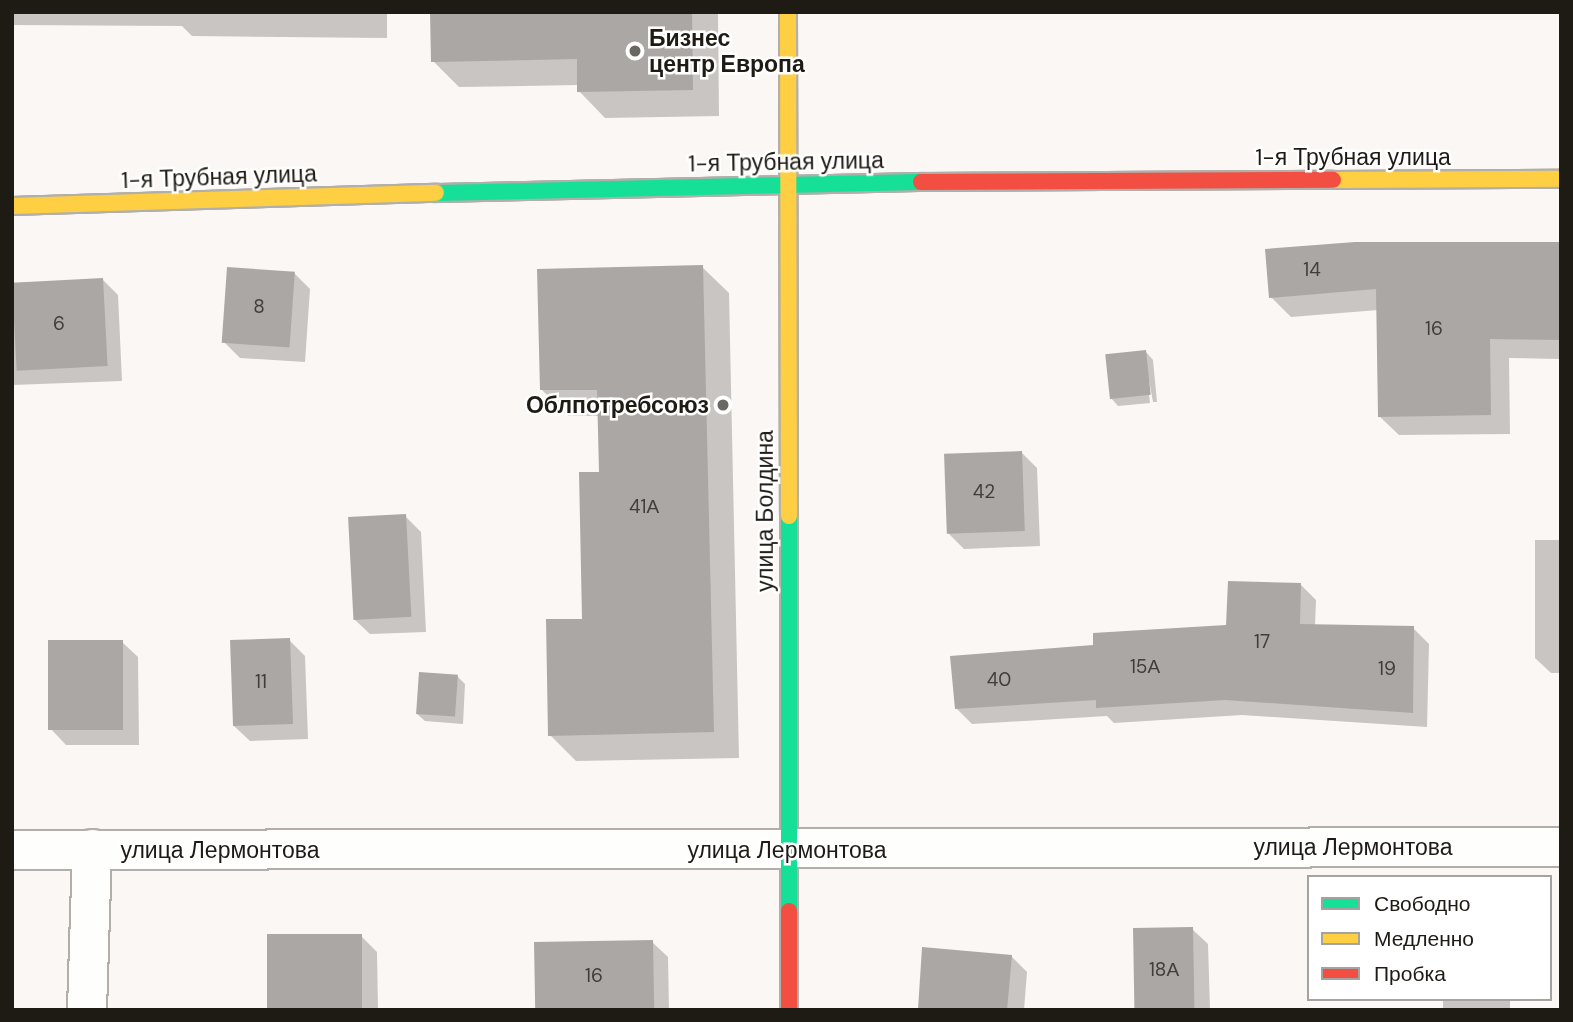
<!DOCTYPE html>
<html>
<head>
<meta charset="utf-8">
<style>
	body { margin:0 }
	#map { position:relative; width:1573px; height:1022px; overflow:hidden; background:#faf7f4; font-family:"DM Sans",sans-serif }
	div>[style] { position:absolute }
	[style*='--x'] { left:calc(var(--x)*1px); top:calc(var(--y)*1px); width:calc(var(--w)*1px); rotate:calc(var(--a)*1deg) }
	.shadow>* { inset:0; background:#0003; transform-origin:0 0 }
	.building>* { inset:0; background:#aba7a4; transform-origin:0 0 }
	.roads { filter:drop-shadow(2px 0 #b2afab) drop-shadow(-2px 0 #b2afab) drop-shadow(0 2px #b2afab) drop-shadow(0 -2px #b2afab) }
	.street>* { height:38px; margin:-19px; padding:0 19px; transform-origin:19px; border-radius:19px; background:#fefefd }
	.fast>* { height:16px; margin:-8px; padding:0 8px; transform-origin:8px; border-radius:8px; background:#16e098 }
	.slow>* { height:16px; margin:-8px; padding:0 8px; transform-origin:8px; border-radius:8px; background:#ffcf43 }
	.jam>* { height:16px; margin:-8px; padding:0 8px; transform-origin:8px; border-radius:8px; background:#f24e42 }
	.dots>* { width:19px; height:19px; translate:-50% -50%; box-sizing:border-box; border:4px solid #fff; border-radius:50% }
	span { translate:-50% -50%; white-space:nowrap; text-align:center; line-height:1.15; -webkit-text-stroke:5px #fff; paint-order:stroke }
	.number-label { font-size:19px; color:#413d38 }
	.number-label span { -webkit-text-stroke-width:0 }
	.poi-label { font-size:23px; color:#1e1a14; font-weight:700 }
	.left { translate:0 -50%; text-align:left }
	.right { translate:-100% -50%; text-align:right }
	.street-label { font-size:23px; color:#1e1a14 }
	.frame { position:absolute; inset:0; border:14px solid #1e1a14; pointer-events:none }
	.legend { position:absolute; left:1307px; top:875px; width:245px; height:126px; box-sizing:border-box; background:#fff; border:2px solid #a5a3a1; margin:0; padding:9px 12px; list-style:none; font-size:21px; color:#1e1a14 }
	.legend li { display:flex; align-items:center; gap:14px; height:35px }
	.legend b { width:35px; border:2px solid #a5a3a1 }
</style>
</head>
<body>
<div id="map">
	<div class="shadow">
		<i style="clip-path:polygon(12px 12px,387px 12px,387px 38px,192px 36px,182px 26px,12px 25px)"></i>
		<i style="clip-path:polygon(432px 12px,718px 12px,719px 116px,605px 118px,579px 91px,579px 85px,459px 87px,433px 61px)"></i>
		<i style="clip-path:polygon(1561px 245px,1561px 359px,1509px 358px,1510px 434px,1399px 435px,1379px 416px,1378px 310px,1291px 317px,1271px 297px)"></i>
		<i style="clip-path:polygon(702px 267px,729px 293px,739px 758px,576px 761px,550px 735px,583px 621px,601px 473px,600px 416px,568px 416px,542px 390px)"></i>
		<i style="clip-path:polygon(294px 273px,310px 289px,305px 362px,240px 358px,224px 342px)"></i>
		<i style="clip-path:polygon(103px 280px,118px 295px,122px 381px,12px 385px,12px 283px)"></i>
		<i style="clip-path:polygon(1146px 352px,1153px 360px,1157px 402px,1153px 402px,1145px 358px,1150px 403px,1118px 406px,1111px 398px)"></i>
		<i style="clip-path:polygon(1022px 453px,1037px 468px,1040px 546px,964px 549px,948px 533px)"></i>
		<i style="clip-path:polygon(405px 516px,421px 532px,426px 632px,370px 634px,354px 619px)"></i>
		<i style="clip-path:polygon(1535px 540px,1561px 540px,1561px 673px,1551px 673px,1535px 658px)"></i>
		<i style="clip-path:polygon(1300px 584px,1316px 600px,1315px 626px,1413px 628px,1429px 644px,1427px 727px,1242px 715px,1114px 723px,1107px 716px,972px 724px,956px 708px,1095px 647px,1228px 627px)"></i>
		<i style="clip-path:polygon(289px 640px,305px 656px,308px 739px,250px 741px,234px 726px)"></i>
		<i style="clip-path:polygon(122px 642px,138px 657px,139px 745px,66px 745px,51px 729px)"></i>
		<i style="clip-path:polygon(457px 676px,465px 684px,463px 724px,425px 721px,417px 714px)"></i>
		<i style="clip-path:polygon(1192px 929px,1208px 944px,1210px 1010px,1137px 1010px)"></i>
		<i style="clip-path:polygon(361px 936px,377px 952px,378px 1010px,269px 1010px)"></i>
		<i style="clip-path:polygon(652px 942px,668px 957px,669px 1010px,537px 1010px)"></i>
		<i style="clip-path:polygon(1011px 956px,1027px 972px,1024px 1010px,919px 1010px)"></i>
		<i style="left:1443px;top:999px;width:67px;height:11px"></i>
	</div>
	<div class="building">
		<i style="clip-path:polygon(430px 12px,692px 12px,693px 90px,577px 92px,577px 59px,431px 62px)"></i>
		<i style="clip-path:polygon(1355px 242px,1561px 242px,1561px 340px,1490px 339px,1491px 415px,1378px 417px,1376px 289px,1269px 298px,1265px 249px)"></i>
		<i style="clip-path:polygon(703px 265px,714px 732px,548px 736px,546px 619px,582px 619px,579px 472px,599px 472px,597px 390px,540px 390px,537px 269px)"></i>
		<i style="left:227px;top:267px;width:68px;height:76px;rotate:4deg"></i>
		<i style="left:103px;top:278px;width:88px;height:91px;rotate:87deg"></i>
		<i style="left:1146px;top:350px;width:45px;height:41px;rotate:84deg"></i>
		<i style="left:1022px;top:451px;width:80px;height:78px;rotate:88deg"></i>
		<i style="left:406px;top:514px;width:103px;height:58px;rotate:87deg"></i>
		<i style="clip-path:polygon(1228px 581px,1301px 583px,1300px 624px,1414px 626px,1413px 713px,1225px 700px,1096px 708px,1096px 700px,955px 709px,950px 656px,1093px 645px,1093px 633px,1226px 625px)"></i>
		<i style="left:290px;top:638px;width:86px;height:60px;rotate:88deg"></i>
		<i style="left:48px;top:640px;width:75px;height:90px"></i>
		<i style="left:419px;top:672px;width:39px;height:42px;rotate:4deg"></i>
		<i style="left:1193px;top:927px;width:83px;height:60px;rotate:89deg"></i>
		<i style="left:267px;top:934px;width:95px;height:76px"></i>
		<i style="left:653px;top:940px;width:70px;height:119px;rotate:89deg"></i>
		<i style="clip-path:polygon(922px 947px,1012px 955px,1007px 1010px,918px 1010px)"></i>
	</div>
	<div class="roads">
		<div class="street">
			<i style="--x:12;--y:850;--w:1549;--a:-0.11"></i>
			<i style="--x:87;--y:1010;--w:161;--a:-88.2"></i>
		</div>
		<div class="fast">
			<i style="--x:436;--y:193;--w:485;--a:-1.3"></i>
			<i style="--x:789;--y:516;--w:395;--a:90"></i>
		</div>
		<div class="slow">
			<i style="--x:788;--y:12;--w:504;--a:89.89"></i>
			<i style="--x:1333;--y:180;--w:228;--a:-0.3"></i>
			<i style="--x:12;--y:206;--w:424;--a:-1.8"></i>
		</div>
		<div class="jam">
			<i style="--x:921;--y:182;--w:412;--a:-0.3"></i>
			<i style="--x:789;--y:911;--w:99;--a:90"></i>
		</div>
	</div>
	<div class="dots">
		<i style="left:635px;top:51px;background:#6b6762"></i>
		<i style="left:723px;top:405px;background:#6b6762"></i>
	</div>
	<div class="number-label">
		<span style="left:1312px;top:270px">14</span>
		<span style="left:259px;top:307px">8</span>
		<span style="left:59px;top:324px">6</span>
		<span style="left:1434px;top:329px">16</span>
		<span style="left:984px;top:492px">42</span>
		<span style="left:644px;top:507px">41А</span>
		<span style="left:1262px;top:642px">17</span>
		<span style="left:1145px;top:667px">15А</span>
		<span style="left:1387px;top:669px">19</span>
		<span style="left:999px;top:680px">40</span>
		<span style="left:261px;top:682px">11</span>
		<span style="left:1164px;top:970px">18А</span>
		<span style="left:594px;top:976px">16</span>
	</div>
	<div class="poi-label">
		<span class="left" style="left:649px;top:51px">Бизнес<br>центр Европа</span>
		<span class="right" style="left:709px;top:405px">Облпотребсоюз</span>
	</div>
	<div class="street-label">
		<span style="left:1353px;top:157px">1-я Трубная улица</span>
		<span style="left:786px;top:162px;rotate:-1deg">1-я Трубная улица</span>
		<span style="left:219px;top:177px;rotate:-2deg">1-я Трубная улица</span>
		<span style="left:765px;top:511px;rotate:-90deg">улица Болдина</span>
		<span style="left:1353px;top:847px">улица Лермонтова</span>
		<span style="left:220px;top:850px">улица Лермонтова</span>
		<span style="left:787px;top:850px">улица Лермонтова</span>
	</div>
	<div class="frame"></div>
	<ul class="legend">
	<li><b style="height:9px;background:#16e098"></b>Свободно</li>
	<li><b style="height:9px;background:#ffcf43"></b>Медленно</li>
	<li><b style="height:9px;background:#f24e42"></b>Пробка</li>
	</ul>
</div>
</body>
</html>
